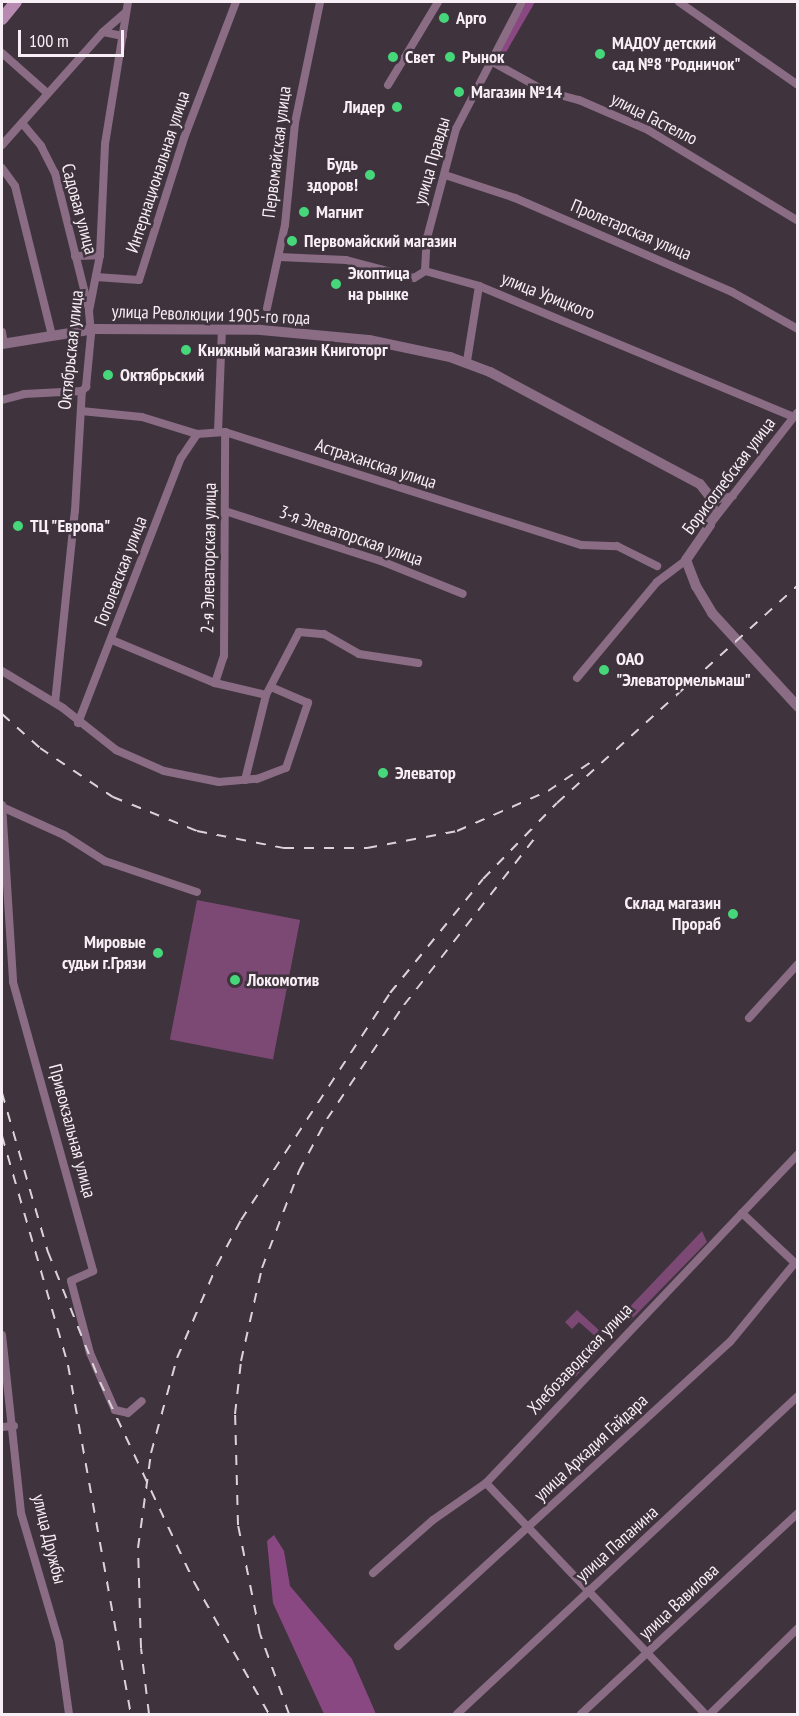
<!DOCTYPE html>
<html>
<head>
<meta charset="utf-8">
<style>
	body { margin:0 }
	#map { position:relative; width:799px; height:1716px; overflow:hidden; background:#3f333d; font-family:"PT Sans Narrow",sans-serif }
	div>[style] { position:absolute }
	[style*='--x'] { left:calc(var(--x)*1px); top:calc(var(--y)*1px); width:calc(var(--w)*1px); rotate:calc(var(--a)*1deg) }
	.green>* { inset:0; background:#7c4975; transform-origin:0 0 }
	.forest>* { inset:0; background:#8a4882 }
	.minor>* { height:8px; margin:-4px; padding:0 4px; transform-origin:4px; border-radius:4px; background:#8a6c85 }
	.tertiary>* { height:10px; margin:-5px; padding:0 5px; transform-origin:5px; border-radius:5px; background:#8a6c85 }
	.secondary>* { height:12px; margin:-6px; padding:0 6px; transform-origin:6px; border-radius:6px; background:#b889b1 }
	.rail>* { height:2px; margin-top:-1px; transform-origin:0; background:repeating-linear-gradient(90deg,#dbd3d9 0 10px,transparent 0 20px) }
	.dots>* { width:16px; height:16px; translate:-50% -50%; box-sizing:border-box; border:3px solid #3f333d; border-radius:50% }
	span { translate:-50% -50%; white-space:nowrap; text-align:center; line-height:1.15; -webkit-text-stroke:5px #3f333d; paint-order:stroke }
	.poi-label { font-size:18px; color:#f7eff5; font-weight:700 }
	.left { translate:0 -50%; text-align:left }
	.right { translate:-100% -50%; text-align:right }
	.street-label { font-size:18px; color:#f7eff5 }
	.frame { position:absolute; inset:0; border:3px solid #f7eff5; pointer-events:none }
	.scale { position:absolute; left:18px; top:30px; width:106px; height:27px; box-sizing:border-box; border:3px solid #f7eff5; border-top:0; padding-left:8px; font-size:18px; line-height:21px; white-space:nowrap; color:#f7eff5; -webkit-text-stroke:4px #3f333d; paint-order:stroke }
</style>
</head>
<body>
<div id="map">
	<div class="green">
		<i style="left:197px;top:900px;width:105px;height:142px;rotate:11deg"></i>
		<i style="clip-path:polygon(702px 1231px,707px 1242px,630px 1321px,623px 1314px)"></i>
		<i style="clip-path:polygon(577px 1310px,601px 1332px,596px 1337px,579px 1322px,572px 1329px,565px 1322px)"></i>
		<i style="left:592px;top:1339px;width:13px;height:39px;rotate:42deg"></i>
	</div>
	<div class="forest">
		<i style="clip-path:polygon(527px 2px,535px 2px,501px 61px,494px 57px)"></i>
		<i style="clip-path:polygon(274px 1535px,284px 1551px,290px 1586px,352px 1659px,376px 1714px,324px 1714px,273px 1603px,267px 1541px)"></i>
	</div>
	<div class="minor">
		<i style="--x:679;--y:2;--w:145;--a:34.9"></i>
		<i style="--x:123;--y:36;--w:20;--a:-169"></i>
		<i style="--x:103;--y:32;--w:30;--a:-41"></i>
		<i style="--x:2;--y:53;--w:60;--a:41.6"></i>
		<i style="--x:489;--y:60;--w:64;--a:29"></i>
		<i style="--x:545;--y:91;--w:35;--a:15"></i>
		<i style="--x:579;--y:100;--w:75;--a:23.5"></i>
		<i style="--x:648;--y:130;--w:175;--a:31.2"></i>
		<i style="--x:388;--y:85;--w:97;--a:-58.9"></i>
		<i style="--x:22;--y:123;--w:30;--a:50"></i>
		<i style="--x:41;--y:146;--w:30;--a:63"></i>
		<i style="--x:55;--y:173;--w:140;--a:76"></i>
		<i style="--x:2;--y:145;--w:152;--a:-48.2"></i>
		<i style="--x:2;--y:168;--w:22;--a:54"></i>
		<i style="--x:15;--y:186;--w:154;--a:76.1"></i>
		<i style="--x:445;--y:175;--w:74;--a:18.2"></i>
		<i style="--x:515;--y:198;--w:236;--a:23.4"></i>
		<i style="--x:732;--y:292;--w:76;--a:29.3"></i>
		<i style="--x:75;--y:256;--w:25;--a:-2"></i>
		<i style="--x:279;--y:257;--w:67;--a:2.6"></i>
		<i style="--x:346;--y:260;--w:70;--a:14.8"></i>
		<i style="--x:414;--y:278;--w:13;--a:-32"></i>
		<i style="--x:425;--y:271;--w:56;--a:15.5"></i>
		<i style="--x:479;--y:286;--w:341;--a:22.6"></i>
		<i style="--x:425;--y:271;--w:33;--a:-87"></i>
		<i style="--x:427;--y:238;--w:113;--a:-75.1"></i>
		<i style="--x:456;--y:129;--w:143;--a:-62.5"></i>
		<i style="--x:96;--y:277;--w:43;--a:4"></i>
		<i style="--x:139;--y:280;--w:149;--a:-72.4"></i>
		<i style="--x:184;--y:138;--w:146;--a:-69.1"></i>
		<i style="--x:267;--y:308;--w:85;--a:-77.8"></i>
		<i style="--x:285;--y:225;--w:102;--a:-84.4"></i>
		<i style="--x:295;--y:123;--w:124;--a:-78.3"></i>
		<i style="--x:2;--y:332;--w:12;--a:81"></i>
		<i style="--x:467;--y:361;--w:76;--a:-80.9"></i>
		<i style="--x:2;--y:400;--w:23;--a:-15"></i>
		<i style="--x:24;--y:394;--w:58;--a:-3"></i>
		<i style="--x:81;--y:411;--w:61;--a:5.6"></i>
		<i style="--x:142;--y:417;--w:58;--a:17.2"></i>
		<i style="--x:197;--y:434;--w:28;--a:-4"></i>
		<i style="--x:225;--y:432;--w:374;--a:17.6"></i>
		<i style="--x:582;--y:545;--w:35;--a:2"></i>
		<i style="--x:617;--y:546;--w:45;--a:26.6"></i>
		<i style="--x:218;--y:432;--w:103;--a:-87.8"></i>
		<i style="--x:708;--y:493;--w:12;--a:31"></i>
		<i style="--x:718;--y:499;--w:15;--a:-11"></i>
		<i style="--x:228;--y:512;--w:161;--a:17.8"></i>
		<i style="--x:381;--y:561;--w:88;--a:21.9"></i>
		<i style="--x:711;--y:523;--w:140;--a:-52"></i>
		<i style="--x:112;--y:640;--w:112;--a:22.7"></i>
		<i style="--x:215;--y:683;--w:52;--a:13.2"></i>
		<i style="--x:2;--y:671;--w:71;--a:31.2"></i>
		<i style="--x:63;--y:708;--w:68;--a:38.4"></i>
		<i style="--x:116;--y:750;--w:52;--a:23.6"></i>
		<i style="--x:164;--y:771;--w:56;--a:11.3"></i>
		<i style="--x:219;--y:782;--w:38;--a:-5"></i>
		<i style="--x:257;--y:779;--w:31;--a:-21"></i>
		<i style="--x:286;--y:768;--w:69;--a:-71.3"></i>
		<i style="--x:308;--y:703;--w:40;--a:-156.6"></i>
		<i style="--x:577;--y:678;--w:125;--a:-50.2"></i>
		<i style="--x:657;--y:582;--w:36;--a:-37"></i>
		<i style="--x:215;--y:683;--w:28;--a:-72"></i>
		<i style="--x:224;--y:656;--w:224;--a:-89.7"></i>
		<i style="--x:55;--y:703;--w:193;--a:-84.1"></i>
		<i style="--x:75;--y:511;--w:120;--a:-86.7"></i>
		<i style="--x:82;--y:391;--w:6;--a:-45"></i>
		<i style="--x:86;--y:387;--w:53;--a:-84.6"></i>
		<i style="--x:91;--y:334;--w:23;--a:-95"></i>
		<i style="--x:89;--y:311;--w:57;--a:-78.9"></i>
		<i style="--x:100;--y:255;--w:111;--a:-87.4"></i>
		<i style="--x:105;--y:144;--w:144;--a:-80.8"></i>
		<i style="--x:78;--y:723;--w:284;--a:-68.8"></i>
		<i style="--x:181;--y:458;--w:29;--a:-56"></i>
		<i style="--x:245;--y:780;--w:88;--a:-76.1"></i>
		<i style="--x:266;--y:695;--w:71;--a:-62.4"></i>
		<i style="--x:299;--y:632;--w:25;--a:5"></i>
		<i style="--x:324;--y:634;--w:40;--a:29.7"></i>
		<i style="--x:359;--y:654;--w:60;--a:8.7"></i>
		<i style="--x:2;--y:805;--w:177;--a:86.4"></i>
		<i style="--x:13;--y:982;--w:300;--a:74.5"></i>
		<i style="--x:93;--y:1271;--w:24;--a:156"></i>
		<i style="--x:71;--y:1281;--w:74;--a:75.2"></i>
		<i style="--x:90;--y:1353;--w:62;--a:66.3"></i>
		<i style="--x:115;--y:1410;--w:13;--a:13"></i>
		<i style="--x:128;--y:1413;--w:18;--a:-41"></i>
		<i style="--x:2;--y:807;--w:68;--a:24.3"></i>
		<i style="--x:64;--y:835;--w:49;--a:32.4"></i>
		<i style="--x:105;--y:861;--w:97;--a:18.6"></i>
		<i style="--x:749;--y:1018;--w:73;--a:-47.8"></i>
		<i style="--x:2;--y:1335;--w:179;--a:83.9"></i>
		<i style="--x:21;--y:1513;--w:134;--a:73.6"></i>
		<i style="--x:59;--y:1642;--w:73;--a:82.1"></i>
		<i style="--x:2;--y:1427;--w:12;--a:-5"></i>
		<i style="--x:486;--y:1483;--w:318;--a:46.5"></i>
		<i style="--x:373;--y:1573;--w:80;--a:-41.5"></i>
		<i style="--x:433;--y:1520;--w:65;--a:-34.9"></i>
		<i style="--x:486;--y:1483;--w:453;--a:-46.5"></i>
		<i style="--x:398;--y:1646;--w:450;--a:-42.5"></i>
		<i style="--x:730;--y:1342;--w:102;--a:-50.6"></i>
		<i style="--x:795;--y:1263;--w:73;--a:-136.7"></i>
		<i style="--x:457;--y:1714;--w:466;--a:-43"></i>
		<i style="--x:581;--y:1714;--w:296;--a:-42.8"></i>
		<i style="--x:710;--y:1714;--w:123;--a:-44.3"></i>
	</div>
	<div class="tertiary">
		<i style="--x:2;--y:344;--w:94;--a:-9.2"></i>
		<i style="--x:95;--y:329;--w:166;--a:0.3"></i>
		<i style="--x:261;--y:330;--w:108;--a:5.3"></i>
		<i style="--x:369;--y:340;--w:83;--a:11.9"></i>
		<i style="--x:450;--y:357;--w:43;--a:20.6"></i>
		<i style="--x:490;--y:372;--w:238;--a:28.1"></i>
		<i style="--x:700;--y:484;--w:18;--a:52"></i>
		<i style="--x:711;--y:498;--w:11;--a:80"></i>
		<i style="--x:713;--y:509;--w:16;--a:101"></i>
		<i style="--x:710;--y:525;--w:42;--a:124.4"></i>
		<i style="--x:686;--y:560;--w:28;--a:69"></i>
		<i style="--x:696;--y:586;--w:31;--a:59"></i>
		<i style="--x:712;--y:613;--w:127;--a:47.5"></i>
	</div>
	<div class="secondary">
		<i style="--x:2;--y:19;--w:22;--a:-51"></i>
	</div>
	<div class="rail">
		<i style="--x:2;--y:714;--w:51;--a:41.8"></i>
		<i style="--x:40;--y:748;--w:88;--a:33.9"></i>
		<i style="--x:113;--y:797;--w:91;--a:22"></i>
		<i style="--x:197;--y:831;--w:89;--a:11.1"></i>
		<i style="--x:284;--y:848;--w:83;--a:0"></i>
		<i style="--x:367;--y:848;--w:92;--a:-10.7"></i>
		<i style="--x:457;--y:831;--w:99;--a:-23.7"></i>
		<i style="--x:548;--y:791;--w:55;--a:-34"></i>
		<i style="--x:2;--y:1093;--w:166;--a:73.9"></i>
		<i style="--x:48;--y:1252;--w:140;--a:68.2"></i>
		<i style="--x:100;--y:1382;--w:221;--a:64.8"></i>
		<i style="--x:194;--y:1582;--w:152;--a:60.4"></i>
		<i style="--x:2;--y:1136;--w:238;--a:73.9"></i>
		<i style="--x:68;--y:1365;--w:355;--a:79.8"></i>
		<i style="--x:149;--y:1714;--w:66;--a:-96.9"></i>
		<i style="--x:141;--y:1648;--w:100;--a:-91.7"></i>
		<i style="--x:138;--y:1548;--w:96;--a:-82.2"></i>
		<i style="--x:151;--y:1453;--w:98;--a:-74.7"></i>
		<i style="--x:177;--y:1358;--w:101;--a:-66.7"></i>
		<i style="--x:217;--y:1265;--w:51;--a:-61.9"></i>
		<i style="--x:241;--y:1220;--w:272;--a:-56.7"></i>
		<i style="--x:390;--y:993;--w:147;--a:-50.8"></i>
		<i style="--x:483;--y:879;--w:106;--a:-45.8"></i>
		<i style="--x:557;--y:803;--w:325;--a:-42.1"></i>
		<i style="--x:289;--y:1714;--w:85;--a:-109.9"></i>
		<i style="--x:260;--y:1634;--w:111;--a:-101.4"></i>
		<i style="--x:238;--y:1525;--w:111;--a:-91.5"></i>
		<i style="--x:235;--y:1414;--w:53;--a:-83.5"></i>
		<i style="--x:241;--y:1361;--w:95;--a:-77.3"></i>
		<i style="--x:262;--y:1268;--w:104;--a:-69.1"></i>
		<i style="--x:299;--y:1171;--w:59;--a:-61.7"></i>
		<i style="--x:327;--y:1119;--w:138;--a:-56"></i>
		<i style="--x:404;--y:1005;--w:217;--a:-51.9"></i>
	</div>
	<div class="dots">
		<i style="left:444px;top:18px;background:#45d77a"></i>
		<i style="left:600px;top:54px;background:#45d77a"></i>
		<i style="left:393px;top:57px;background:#45d77a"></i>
		<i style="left:450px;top:57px;background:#45d77a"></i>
		<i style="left:459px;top:92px;background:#45d77a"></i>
		<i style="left:397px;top:107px;background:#45d77a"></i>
		<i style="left:370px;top:175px;background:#45d77a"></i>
		<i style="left:304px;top:212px;background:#45d77a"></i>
		<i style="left:292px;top:241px;background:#45d77a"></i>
		<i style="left:336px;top:284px;background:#45d77a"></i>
		<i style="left:186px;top:350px;background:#45d77a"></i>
		<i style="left:108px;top:375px;background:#45d77a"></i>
		<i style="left:18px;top:526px;background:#45d77a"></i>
		<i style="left:604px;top:670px;background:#45d77a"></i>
		<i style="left:383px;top:773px;background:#45d77a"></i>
		<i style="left:733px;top:914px;background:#45d77a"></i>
		<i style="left:158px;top:953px;background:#45d77a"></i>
		<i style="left:235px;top:980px;background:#45d77a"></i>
	</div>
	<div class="poi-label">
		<span class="left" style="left:456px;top:18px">Арго</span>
		<span class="left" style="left:612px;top:54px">МАДОУ детский<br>сад №8 "Родничок"</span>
		<span class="left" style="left:405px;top:57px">Свет</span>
		<span class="left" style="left:462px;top:57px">Рынок</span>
		<span class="left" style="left:471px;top:92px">Магазин №14</span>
		<span class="right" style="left:385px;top:107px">Лидер</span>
		<span class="right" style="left:358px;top:175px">Будь<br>здоров!</span>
		<span class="left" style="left:316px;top:212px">Магнит</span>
		<span class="left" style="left:304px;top:241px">Первомайский магазин</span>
		<span class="left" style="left:348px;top:284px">Экоптица<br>на рынке</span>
		<span class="left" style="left:198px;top:350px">Книжный магазин Книготорг</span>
		<span class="left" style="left:120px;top:375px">Октябрьский</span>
		<span class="left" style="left:30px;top:526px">ТЦ "Европа"</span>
		<span class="left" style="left:616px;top:670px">ОАО<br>"Элеватормельмаш"</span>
		<span class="left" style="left:395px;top:773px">Элеватор</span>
		<span class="right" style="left:721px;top:914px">Склад магазин<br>Прораб</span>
		<span class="right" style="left:146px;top:953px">Мировые<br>судьи г.Грязи</span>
		<span class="left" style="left:247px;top:980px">Локомотив</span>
	</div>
	<div class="street-label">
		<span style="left:654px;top:119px;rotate:27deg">улица Гастелло</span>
		<span style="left:277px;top:152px;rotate:-83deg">Первомайская улица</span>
		<span style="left:432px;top:161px;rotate:-74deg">улица Правды</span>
		<span style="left:158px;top:172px;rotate:-72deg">Интернациональная улица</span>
		<span style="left:79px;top:209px;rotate:75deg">Садовая улица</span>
		<span style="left:631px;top:230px;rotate:23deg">Пролетарская улица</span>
		<span style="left:548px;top:296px;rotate:22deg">улица Урицкого</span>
		<span style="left:211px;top:315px;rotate:2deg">улица Революции 1905-го года</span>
		<span style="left:71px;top:350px;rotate:-84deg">Октябрьская улица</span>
		<span style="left:376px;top:464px;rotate:18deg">Астраханская улица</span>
		<span style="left:729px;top:476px;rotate:-53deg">Борисоглебская улица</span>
		<span style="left:351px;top:536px;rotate:19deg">3-я Элеваторская улица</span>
		<span style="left:209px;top:558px;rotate:-89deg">2-я Элеваторская улица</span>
		<span style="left:121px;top:571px;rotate:-69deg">Гоголевская улица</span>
		<span style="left:72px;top:1131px;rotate:75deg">Привокзальная улица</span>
		<span style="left:580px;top:1359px;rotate:-47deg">Хлебозаводская улица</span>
		<span style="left:591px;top:1448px;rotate:-43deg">улица Аркадия Гайдара</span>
		<span style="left:49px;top:1539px;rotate:76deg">улица Дружбы</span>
		<span style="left:617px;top:1544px;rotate:-42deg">улица Папанина</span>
		<span style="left:679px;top:1602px;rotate:-43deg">улица Вавилова</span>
	</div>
	<div class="frame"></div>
	<div class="scale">100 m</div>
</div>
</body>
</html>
